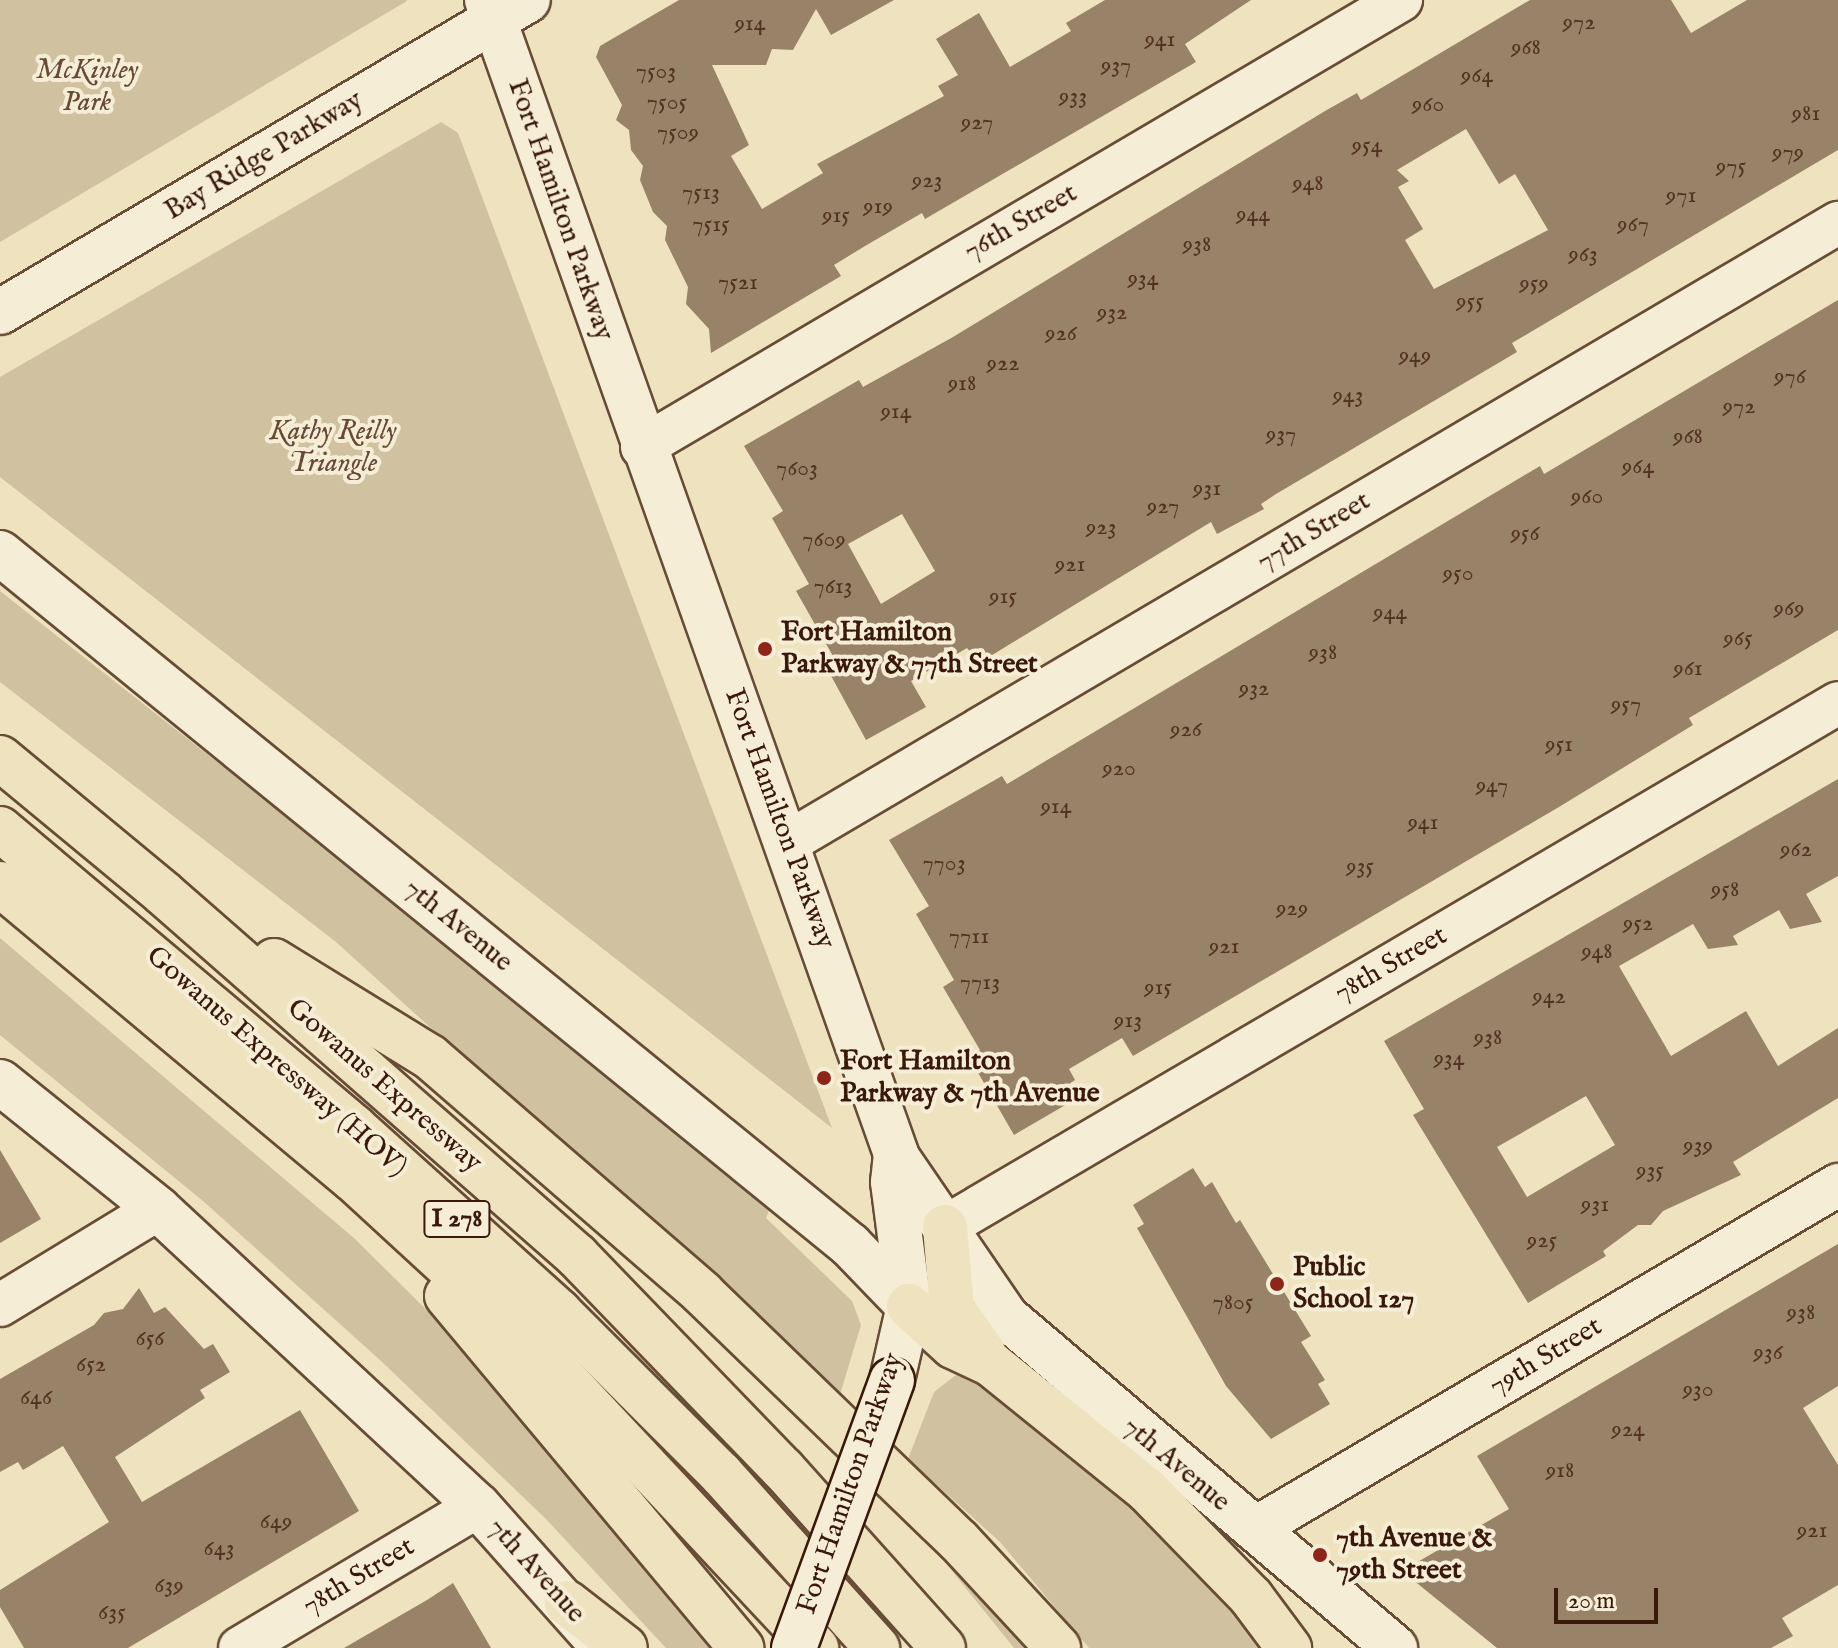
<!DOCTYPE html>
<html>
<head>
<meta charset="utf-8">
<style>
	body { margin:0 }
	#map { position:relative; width:1838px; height:1648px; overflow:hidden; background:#efe3bf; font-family:"IM FELL English",serif }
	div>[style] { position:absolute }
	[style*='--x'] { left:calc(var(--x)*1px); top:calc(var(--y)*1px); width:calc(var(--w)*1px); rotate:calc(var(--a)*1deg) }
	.green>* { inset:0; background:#d0c1a0 }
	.building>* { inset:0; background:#988268 }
	.roads { filter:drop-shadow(2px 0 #674c36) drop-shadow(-2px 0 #674c36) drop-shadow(0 2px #674c36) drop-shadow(0 -2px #674c36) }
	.minor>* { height:42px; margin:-21px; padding:0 21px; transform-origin:21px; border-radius:21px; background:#f5edd5 }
	.secondary>* { height:44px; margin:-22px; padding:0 22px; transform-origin:22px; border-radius:22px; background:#f5edd5 }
	.motorway>* { height:44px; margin:-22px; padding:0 22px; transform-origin:22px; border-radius:22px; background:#efe3bf }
	.bridges { filter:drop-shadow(2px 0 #3a1909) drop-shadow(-2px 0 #3a1909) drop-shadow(0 2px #3a1909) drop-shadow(0 -2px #3a1909) }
	.secondary-bridge>* { height:44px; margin:-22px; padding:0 22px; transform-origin:22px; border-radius:22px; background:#f5edd5 }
	.dots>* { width:22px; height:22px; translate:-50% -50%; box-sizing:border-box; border:4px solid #f5edd5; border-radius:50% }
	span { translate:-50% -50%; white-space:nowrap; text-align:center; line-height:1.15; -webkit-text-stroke:8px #f5edd5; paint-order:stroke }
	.number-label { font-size:24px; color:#523321 }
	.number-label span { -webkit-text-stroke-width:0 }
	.shield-label span { padding:2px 6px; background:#f5edd5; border:2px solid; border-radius:6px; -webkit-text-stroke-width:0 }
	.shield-label { font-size:26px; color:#3a1909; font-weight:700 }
	.park-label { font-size:28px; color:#674b36; font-style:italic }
	.street-label { font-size:28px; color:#3a1909 }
	.poi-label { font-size:28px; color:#3a1909; font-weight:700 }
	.left { translate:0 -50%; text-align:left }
	.scale { position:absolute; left:1554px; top:1588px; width:104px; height:36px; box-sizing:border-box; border:4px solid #3a1909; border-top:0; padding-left:10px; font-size:24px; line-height:28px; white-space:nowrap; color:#3a1909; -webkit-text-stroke:6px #f5edd5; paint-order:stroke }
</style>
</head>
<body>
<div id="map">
	<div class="green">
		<i style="clip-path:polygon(0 0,406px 0,407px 1px,0 242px)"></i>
		<i style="clip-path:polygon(441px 122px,458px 133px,832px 1128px,0 477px,0 377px)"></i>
		<i style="clip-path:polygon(0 591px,773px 1200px,766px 1218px,852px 1301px,861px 1325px,839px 1398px,336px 942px,0 682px)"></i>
		<i style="clip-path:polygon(0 938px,355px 1239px,474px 1357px,726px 1648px,666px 1648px,546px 1519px,380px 1360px,203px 1201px,0 1035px)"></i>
		<i style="clip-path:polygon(956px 1375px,981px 1382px,1128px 1497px,1216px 1584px,1263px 1648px,1089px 1648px,1000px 1542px,908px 1459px,934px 1392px)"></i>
		<i style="clip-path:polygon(899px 1505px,1036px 1648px,1014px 1648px)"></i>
	</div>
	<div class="building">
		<i style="clip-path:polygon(679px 0,894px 0,831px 35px,816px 9px,793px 50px,772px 49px,766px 65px,712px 65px,749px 145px,731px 156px,762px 209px,823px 173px,817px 164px,944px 96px,938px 86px,958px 75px,936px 39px,979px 13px,1010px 67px,1071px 31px,1066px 23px,1105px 0,1251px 0,1185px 44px,1196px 62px,925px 219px,922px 213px,865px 246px,834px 265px,841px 276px,711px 353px,709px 329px,686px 304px,688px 287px,665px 240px,667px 226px,653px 212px,640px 180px,643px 166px,631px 150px,629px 130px,616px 120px,622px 105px,596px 57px,600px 46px)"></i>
		<i style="clip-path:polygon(evenodd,1530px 0,1671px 0,1691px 33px,1747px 0,1838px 0,1838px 150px,1512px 343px,1517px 352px,1276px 494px,1261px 504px,1264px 509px,1217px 534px,1211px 522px,979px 663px,967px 648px,911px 681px,926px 707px,866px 740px,823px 661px,833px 656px,796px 591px,809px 584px,772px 518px,783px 511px,744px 446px,859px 380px,863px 387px,953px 337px,1325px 111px,1357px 93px,1361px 100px,1530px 0,1466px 129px,1499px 184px,1515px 174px,1548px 230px,1434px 289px,1405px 240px,1423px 229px,1398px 187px,1409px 181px,1397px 170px,1466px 129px,1530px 0,902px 514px,935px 571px,881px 604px,848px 544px,902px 514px)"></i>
		<i style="clip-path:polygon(1838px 300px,1838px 630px,1689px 718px,1693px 725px,1559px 807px,1133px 1056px,1122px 1038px,1069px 1069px,1075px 1080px,1066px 1086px,1074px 1100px,1014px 1135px,969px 1057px,980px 1050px,943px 987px,954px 980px,916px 914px,929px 906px,889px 840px,1002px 776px,1007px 784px,1540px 466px,1544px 474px)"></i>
		<i style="clip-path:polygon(evenodd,1838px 779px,1838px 876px,1806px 894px,1822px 922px,1790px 929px,1779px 910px,1733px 936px,1738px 945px,1708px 949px,1693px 924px,1619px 966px,1671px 1056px,1746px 1011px,1778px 1066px,1838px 1028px,1838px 1098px,1733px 1162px,1741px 1175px,1663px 1211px,1651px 1225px,1638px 1225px,1603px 1251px,1606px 1256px,1528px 1303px,1413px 1115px,1424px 1109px,1384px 1041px,1838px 779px,1586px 1096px,1615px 1145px,1527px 1197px,1497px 1147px,1586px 1096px)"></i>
		<i style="clip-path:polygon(0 1150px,41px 1219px,0 1243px)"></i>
		<i style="clip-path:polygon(1193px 1168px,1205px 1187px,1212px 1182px,1236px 1223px,1240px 1220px,1311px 1336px,1301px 1342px,1325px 1380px,1318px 1384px,1330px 1404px,1271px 1439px,1226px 1386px,1137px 1228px,1144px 1224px,1133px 1205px)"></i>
		<i style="clip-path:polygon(1838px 1244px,1838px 1386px,1803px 1408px,1838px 1465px,1838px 1585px,1782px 1618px,1793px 1636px,1771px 1648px,1497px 1648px,1402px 1571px,1509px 1509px,1477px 1456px)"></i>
		<i style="clip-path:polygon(139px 1288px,154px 1313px,165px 1307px,204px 1349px,213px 1344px,230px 1372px,200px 1390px,205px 1398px,115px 1457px,142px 1502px,300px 1410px,359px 1511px,128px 1648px,24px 1648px,0 1607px,0 1590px,109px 1522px,63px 1446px,23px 1470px,18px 1462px,0 1472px,0 1379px,94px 1325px,104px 1313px,123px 1309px)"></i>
		<i style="clip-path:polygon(453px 1583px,491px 1648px,344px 1648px,427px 1600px)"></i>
	</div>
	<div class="roads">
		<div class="minor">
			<i style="--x:642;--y:447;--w:881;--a:-30.5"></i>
			<i style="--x:790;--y:841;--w:1217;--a:-30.53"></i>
			<i style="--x:945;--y:1227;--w:1035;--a:-30.4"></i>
			<i style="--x:0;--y:1305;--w:185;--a:-31.3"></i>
			<i style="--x:1254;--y:1529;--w:678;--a:-30.5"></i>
			<i style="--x:240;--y:1648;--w:277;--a:-30.8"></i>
		</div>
		<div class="secondary">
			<i style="--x:487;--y:0;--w:1224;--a:70.48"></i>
			<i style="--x:896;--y:1154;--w:28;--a:96"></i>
			<i style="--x:893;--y:1182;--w:125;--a:82.6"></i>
			<i style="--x:909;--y:1306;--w:76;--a:102.9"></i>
			<i style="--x:0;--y:312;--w:613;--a:-30.58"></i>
			<i style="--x:0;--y:553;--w:1096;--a:39.15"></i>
			<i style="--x:850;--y:1245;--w:85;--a:46"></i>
			<i style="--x:0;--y:1082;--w:203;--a:38.8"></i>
			<i style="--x:158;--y:1209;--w:437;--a:42.9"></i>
			<i style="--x:478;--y:1506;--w:170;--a:48.3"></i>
			<i style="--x:898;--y:1159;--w:191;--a:55.6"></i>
			<i style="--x:1006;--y:1317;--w:511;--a:40.39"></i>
		</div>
		<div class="motorway">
			<i style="--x:0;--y:758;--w:212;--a:39.6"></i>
			<i style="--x:163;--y:893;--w:551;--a:41.24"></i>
			<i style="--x:577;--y:1256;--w:296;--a:46"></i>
			<i style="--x:783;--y:1469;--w:240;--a:48.2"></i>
			<i style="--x:0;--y:829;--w:464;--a:40.1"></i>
			<i style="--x:355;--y:1128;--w:275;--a:42"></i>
			<i style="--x:559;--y:1312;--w:229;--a:45"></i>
			<i style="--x:721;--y:1474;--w:234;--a:48.1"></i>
			<i style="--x:0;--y:884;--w:460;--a:39.9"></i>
			<i style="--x:353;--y:1179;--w:238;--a:42.6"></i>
			<i style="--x:528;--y:1340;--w:422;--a:46.9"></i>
			<i style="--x:274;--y:961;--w:183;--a:31.6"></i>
			<i style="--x:430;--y:1057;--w:360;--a:40.9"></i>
			<i style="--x:702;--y:1293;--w:357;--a:44"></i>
			<i style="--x:959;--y:1541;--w:146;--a:47.2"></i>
			<i style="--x:945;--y:1227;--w:81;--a:85.1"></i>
			<i style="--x:952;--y:1308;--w:54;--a:54.8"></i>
			<i style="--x:447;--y:1296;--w:459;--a:50.1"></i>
			<i style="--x:909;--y:1306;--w:59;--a:42.3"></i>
			<i style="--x:953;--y:1346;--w:42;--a:25.3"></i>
			<i style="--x:991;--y:1364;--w:199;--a:38.9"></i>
			<i style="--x:1146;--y:1489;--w:151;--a:45.8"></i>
			<i style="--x:1251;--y:1597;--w:64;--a:53.3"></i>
			<i style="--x:567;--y:1603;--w:73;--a:37.8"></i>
		</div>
	</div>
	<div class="bridges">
		<div class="secondary-bridge">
			<i style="--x:794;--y:1648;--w:285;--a:-69.9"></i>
		</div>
	</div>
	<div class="dots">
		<i style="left:765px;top:649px;background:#8f2418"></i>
		<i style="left:824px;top:1078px;background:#8f2418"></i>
		<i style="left:1277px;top:1284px;background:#8f2418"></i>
		<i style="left:1320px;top:1555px;background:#8f2418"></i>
	</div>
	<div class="number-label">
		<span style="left:1579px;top:23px">972</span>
		<span style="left:750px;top:24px">914</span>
		<span style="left:1160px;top:40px">941</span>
		<span style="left:1526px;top:48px">968</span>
		<span style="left:1116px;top:66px">937</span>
		<span style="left:656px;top:72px">7503</span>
		<span style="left:1477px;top:76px">964</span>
		<span style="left:1073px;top:97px">933</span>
		<span style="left:667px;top:103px">7505</span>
		<span style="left:1428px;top:105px">960</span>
		<span style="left:1806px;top:114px">981</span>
		<span style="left:977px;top:123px">927</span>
		<span style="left:678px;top:133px">7509</span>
		<span style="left:1367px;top:146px">954</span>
		<span style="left:1788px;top:153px">979</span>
		<span style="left:1731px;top:167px">975</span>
		<span style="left:927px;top:181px">923</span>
		<span style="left:1308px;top:184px">948</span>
		<span style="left:701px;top:193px">7513</span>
		<span style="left:1681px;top:196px">971</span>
		<span style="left:878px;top:207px">919</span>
		<span style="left:1253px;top:215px">944</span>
		<span style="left:836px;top:216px">915</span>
		<span style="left:711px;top:225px">7515</span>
		<span style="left:1633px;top:225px">967</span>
		<span style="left:1197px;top:245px">938</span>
		<span style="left:1583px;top:255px">963</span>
		<span style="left:1143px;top:279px">934</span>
		<span style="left:738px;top:283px">7521</span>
		<span style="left:1534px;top:284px">959</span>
		<span style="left:1470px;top:302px">955</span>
		<span style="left:1112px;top:313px">932</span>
		<span style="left:1061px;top:334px">926</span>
		<span style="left:1415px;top:356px">949</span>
		<span style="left:1003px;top:364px">922</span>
		<span style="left:1790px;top:377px">976</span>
		<span style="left:962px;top:384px">918</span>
		<span style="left:1348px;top:396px">943</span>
		<span style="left:1739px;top:407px">972</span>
		<span style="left:896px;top:412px">914</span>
		<span style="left:1281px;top:435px">937</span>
		<span style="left:1688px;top:437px">968</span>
		<span style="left:1638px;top:467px">964</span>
		<span style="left:797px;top:469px">7603</span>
		<span style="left:1207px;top:489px">931</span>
		<span style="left:1587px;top:497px">960</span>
		<span style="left:1163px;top:507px">927</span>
		<span style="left:1101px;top:528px">923</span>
		<span style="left:1525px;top:534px">956</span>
		<span style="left:824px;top:540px">7609</span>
		<span style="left:1070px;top:565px">921</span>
		<span style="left:1458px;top:574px">950</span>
		<span style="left:833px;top:587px">7613</span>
		<span style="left:1003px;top:597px">915</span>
		<span style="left:1789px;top:609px">969</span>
		<span style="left:1390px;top:613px">944</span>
		<span style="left:1738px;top:639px">965</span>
		<span style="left:1323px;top:653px">938</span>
		<span style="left:1688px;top:669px">961</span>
		<span style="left:1254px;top:689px">932</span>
		<span style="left:1626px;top:705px">957</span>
		<span style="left:1186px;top:730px">926</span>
		<span style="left:1559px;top:745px">951</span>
		<span style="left:1119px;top:769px">920</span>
		<span style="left:1492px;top:786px">947</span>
		<span style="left:1056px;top:807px">914</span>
		<span style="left:1423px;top:823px">941</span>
		<span style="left:1796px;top:850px">962</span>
		<span style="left:944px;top:864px">7703</span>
		<span style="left:1360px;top:867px">935</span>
		<span style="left:1725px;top:890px">958</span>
		<span style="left:1292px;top:909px">929</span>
		<span style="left:1638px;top:924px">952</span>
		<span style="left:969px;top:937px">7711</span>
		<span style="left:1224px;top:947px">921</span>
		<span style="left:1597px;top:952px">948</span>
		<span style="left:980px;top:983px">7713</span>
		<span style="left:1158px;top:988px">915</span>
		<span style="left:1549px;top:997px">942</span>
		<span style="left:1128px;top:1021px">913</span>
		<span style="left:1488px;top:1038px">938</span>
		<span style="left:1449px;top:1059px">934</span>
		<span style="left:1698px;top:1146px">939</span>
		<span style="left:1650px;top:1171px">935</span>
		<span style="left:1595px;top:1205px">931</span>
		<span style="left:1542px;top:1241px">925</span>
		<span style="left:1233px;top:1303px">7805</span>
		<span style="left:1801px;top:1313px">938</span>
		<span style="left:150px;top:1339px">656</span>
		<span style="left:1768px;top:1353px">936</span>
		<span style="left:91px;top:1365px">652</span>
		<span style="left:1698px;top:1390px">930</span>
		<span style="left:36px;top:1398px">646</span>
		<span style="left:1628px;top:1430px">924</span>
		<span style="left:1560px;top:1471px">918</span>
		<span style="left:276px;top:1522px">649</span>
		<span style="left:1812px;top:1531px">921</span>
		<span style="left:219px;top:1549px">643</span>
		<span style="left:169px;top:1586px">639</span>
		<span style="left:112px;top:1613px">635</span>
	</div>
	<div class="shield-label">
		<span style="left:457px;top:1219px">I 278</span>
	</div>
	<div class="park-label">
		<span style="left:87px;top:87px">McKinley<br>Park</span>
		<span style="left:333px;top:448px">Kathy Reilly<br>Triangle</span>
	</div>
	<div class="street-label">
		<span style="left:264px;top:156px;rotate:-31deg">Bay Ridge Parkway</span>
		<span style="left:560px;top:210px;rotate:71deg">Fort Hamilton Parkway</span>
		<span style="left:1021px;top:223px;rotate:-30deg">76th Street</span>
		<span style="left:1314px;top:532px;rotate:-31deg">77th Street</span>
		<span style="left:779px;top:819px;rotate:70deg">Fort Hamilton Parkway</span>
		<span style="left:458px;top:926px;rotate:39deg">7th Avenue</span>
		<span style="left:1391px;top:965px;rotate:-30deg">78th Street</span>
		<span style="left:276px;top:1062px;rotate:41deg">Gowanus Expressway (HOV)</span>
		<span style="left:384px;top:1086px;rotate:41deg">Gowanus Expressway</span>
		<span style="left:1546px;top:1357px;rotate:-31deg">79th Street</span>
		<span style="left:1176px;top:1465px;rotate:40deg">7th Avenue</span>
		<span style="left:851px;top:1484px;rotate:-71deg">Fort Hamilton Parkway</span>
		<span style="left:536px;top:1571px;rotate:48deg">7th Avenue</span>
		<span style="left:359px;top:1577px;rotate:-31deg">78th Street</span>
	</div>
	<div class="poi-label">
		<span class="left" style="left:781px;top:649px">Fort Hamilton<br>Parkway &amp; 77th Street</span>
		<span class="left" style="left:840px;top:1078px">Fort Hamilton<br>Parkway &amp; 7th Avenue</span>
		<span class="left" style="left:1293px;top:1284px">Public<br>School 127</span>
		<span class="left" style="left:1336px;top:1555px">7th Avenue &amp;<br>79th Street</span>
	</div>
	<div class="scale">20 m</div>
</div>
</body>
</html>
